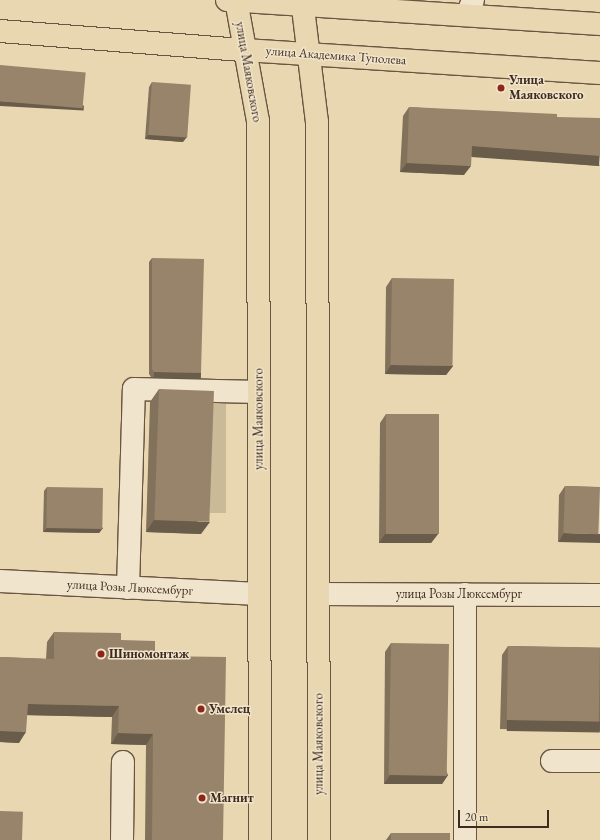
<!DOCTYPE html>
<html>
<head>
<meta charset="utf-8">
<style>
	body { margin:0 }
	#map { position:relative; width:600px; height:840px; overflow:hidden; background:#e8d7b0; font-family:"EB Garamond",serif }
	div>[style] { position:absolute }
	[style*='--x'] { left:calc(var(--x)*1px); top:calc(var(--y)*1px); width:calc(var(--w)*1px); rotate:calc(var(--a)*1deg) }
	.green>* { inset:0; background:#cbba97; transform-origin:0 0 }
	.roads { filter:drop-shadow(1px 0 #695542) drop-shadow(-1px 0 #695542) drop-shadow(0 1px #695542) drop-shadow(0 -1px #695542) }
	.minor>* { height:22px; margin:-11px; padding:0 11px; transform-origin:11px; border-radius:11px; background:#f0e5cc }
	.major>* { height:22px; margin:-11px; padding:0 11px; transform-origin:11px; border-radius:11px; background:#e8d7b0 }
	.wall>* { inset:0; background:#82725b }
	.shaded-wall>* { inset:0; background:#6a5c4a; transform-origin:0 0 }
	.building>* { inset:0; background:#97846a; transform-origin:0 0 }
	.dots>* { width:11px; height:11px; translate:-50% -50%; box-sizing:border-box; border:2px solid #f0e5cc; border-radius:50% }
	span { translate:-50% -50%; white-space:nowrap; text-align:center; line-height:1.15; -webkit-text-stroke:3px #f0e5cc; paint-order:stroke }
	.street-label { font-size:13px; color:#3f2a1e }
	.poi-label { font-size:13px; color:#3f2a1e; font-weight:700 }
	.left { translate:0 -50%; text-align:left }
	.scale { position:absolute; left:458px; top:810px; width:91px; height:18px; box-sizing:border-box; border:2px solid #3f2a1e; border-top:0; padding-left:5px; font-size:12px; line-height:14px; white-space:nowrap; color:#3f2a1e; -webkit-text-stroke:3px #f0e5cc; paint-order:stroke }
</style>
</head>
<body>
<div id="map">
	<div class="green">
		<i style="left:210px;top:400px;width:16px;height:113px"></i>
	</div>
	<div class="roads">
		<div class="minor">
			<i style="--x:467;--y:15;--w:16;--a:-68"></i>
			<i style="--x:0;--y:581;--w:259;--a:2.9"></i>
			<i style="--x:128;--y:588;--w:199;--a:-88.3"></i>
			<i style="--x:134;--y:389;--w:124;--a:1.4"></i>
			<i style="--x:318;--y:594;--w:282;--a:0.2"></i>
			<i style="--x:465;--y:594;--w:246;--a:90"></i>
			<i style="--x:552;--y:761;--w:48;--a:0"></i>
			<i style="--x:122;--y:840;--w:78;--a:-89.3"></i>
		</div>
		<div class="major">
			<i style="--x:227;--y:0;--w:374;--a:3.7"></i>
			<i style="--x:236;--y:0;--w:123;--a:79.7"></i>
			<i style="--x:258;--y:121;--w:719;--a:89.84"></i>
			<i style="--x:302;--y:0;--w:123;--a:83"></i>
			<i style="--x:317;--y:122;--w:718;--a:89.84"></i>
			<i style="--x:0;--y:31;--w:245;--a:4.5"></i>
			<i style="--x:244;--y:50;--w:357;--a:3.7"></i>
		</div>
	</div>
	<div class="wall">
		<i style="clip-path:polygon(152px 82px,183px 142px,145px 139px,149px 87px)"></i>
		<i style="clip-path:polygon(409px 107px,557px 117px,600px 166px,471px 156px,464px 175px,400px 172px,403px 116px)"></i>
		<i style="clip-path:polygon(152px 258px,201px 373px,197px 378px,151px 377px,149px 374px,149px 262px)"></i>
		<i style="clip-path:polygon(392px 278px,453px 366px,446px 375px,385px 374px,386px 287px)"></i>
		<i style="clip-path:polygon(159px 389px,201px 534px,146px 532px,150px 402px)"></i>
		<i style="clip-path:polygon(386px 414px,438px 534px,431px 543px,379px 543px,380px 423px)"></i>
		<i style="clip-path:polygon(565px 486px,600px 487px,558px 542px,559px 495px)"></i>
		<i style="clip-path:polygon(47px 487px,103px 528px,99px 533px,43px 532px,44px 491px)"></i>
		<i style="clip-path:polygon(54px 632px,121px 640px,155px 656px,223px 840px,145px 840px,146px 745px,111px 744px,112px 717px,27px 715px,19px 743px,0 742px,0 657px,46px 659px,47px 642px)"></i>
		<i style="clip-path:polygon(391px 643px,448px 775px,442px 784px,384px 784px,385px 652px)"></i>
		<i style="clip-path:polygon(508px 646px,600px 648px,600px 731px,500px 729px,502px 655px)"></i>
		<i style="clip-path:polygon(391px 833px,450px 840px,386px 840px)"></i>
	</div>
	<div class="shaded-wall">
		<i style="left:0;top:101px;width:84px;height:5px;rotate:3deg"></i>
		<i style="clip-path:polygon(148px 135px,187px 137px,183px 142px,145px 139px)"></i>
		<i style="left:472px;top:146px;width:128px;height:11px;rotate:4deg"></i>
		<i style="clip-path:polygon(407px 163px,471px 166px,464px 175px,400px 172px)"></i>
		<i style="clip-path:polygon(391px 365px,453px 366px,446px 375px,385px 374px)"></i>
		<i style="left:154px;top:372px;width:47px;height:6px;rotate:1deg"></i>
		<i style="clip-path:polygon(154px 520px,210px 522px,201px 534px,146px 532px)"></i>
		<i style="clip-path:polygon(47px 528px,103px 528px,99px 533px,43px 532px)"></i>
		<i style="clip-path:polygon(564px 533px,600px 534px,600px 543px,558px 542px)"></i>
		<i style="clip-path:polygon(385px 534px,438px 534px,431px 543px,379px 543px)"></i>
		<i style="clip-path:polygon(28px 704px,119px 706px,112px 717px,20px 715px)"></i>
		<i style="left:507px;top:720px;width:93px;height:11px;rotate:1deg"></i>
		<i style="clip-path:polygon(0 731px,26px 732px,19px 743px,0 742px)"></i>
		<i style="clip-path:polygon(118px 733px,153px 734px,146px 745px,111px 744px)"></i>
		<i style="clip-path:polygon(390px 775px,448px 775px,442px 784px,384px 784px)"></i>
	</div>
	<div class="building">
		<i style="left:0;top:65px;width:86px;height:36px;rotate:5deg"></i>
		<i style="left:152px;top:82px;width:39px;height:53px;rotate:4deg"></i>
		<i style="clip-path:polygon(409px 107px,557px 114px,557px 117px,600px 118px,600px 156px,472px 146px,471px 166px,407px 163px)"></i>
		<i style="clip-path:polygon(152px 258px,204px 259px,201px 373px,154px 372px,152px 369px)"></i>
		<i style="left:392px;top:278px;width:62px;height:87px;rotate:1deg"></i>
		<i style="left:159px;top:389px;width:55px;height:131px;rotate:2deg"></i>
		<i style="left:386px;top:414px;width:53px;height:120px"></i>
		<i style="left:565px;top:486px;width:35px;height:47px;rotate:2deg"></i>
		<i style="left:47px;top:487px;width:56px;height:41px;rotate:1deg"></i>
		<i style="clip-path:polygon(54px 632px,121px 633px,121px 640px,155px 641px,155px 656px,226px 657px,223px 840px,152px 840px,153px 734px,118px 733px,119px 706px,28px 704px,26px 732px,0 731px,0 657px,54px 659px)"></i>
		<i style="left:391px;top:643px;width:58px;height:132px;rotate:1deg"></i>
		<i style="left:508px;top:646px;width:92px;height:74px;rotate:1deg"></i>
		<i style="left:0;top:811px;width:23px;height:29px;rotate:2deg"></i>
		<i style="left:391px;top:833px;width:59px;height:7px"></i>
	</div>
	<div class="dots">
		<i style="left:501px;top:88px;background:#8f2418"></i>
		<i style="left:101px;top:654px;background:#8f2418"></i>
		<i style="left:201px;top:709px;background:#8f2418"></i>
		<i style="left:202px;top:798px;background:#8f2418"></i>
	</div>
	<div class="street-label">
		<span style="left:336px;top:56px;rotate:4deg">улица Академика Туполева</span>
		<span style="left:248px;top:72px;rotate:80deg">улица Маяковского</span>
		<span style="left:259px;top:419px;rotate:-90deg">улица Маяковского</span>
		<span style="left:130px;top:588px;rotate:3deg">улица Розы Люксембург</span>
		<span style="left:459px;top:594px">улица Розы Люксембург</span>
		<span style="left:319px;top:744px;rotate:-90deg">улица Маяковского</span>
	</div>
	<div class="poi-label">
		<span class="left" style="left:509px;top:88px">Улица<br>Маяковского</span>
		<span class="left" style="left:109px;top:654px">Шиномонтаж</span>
		<span class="left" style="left:209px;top:709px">Умелец</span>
		<span class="left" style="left:210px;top:798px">Магнит</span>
	</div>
	<div class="scale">20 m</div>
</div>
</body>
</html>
